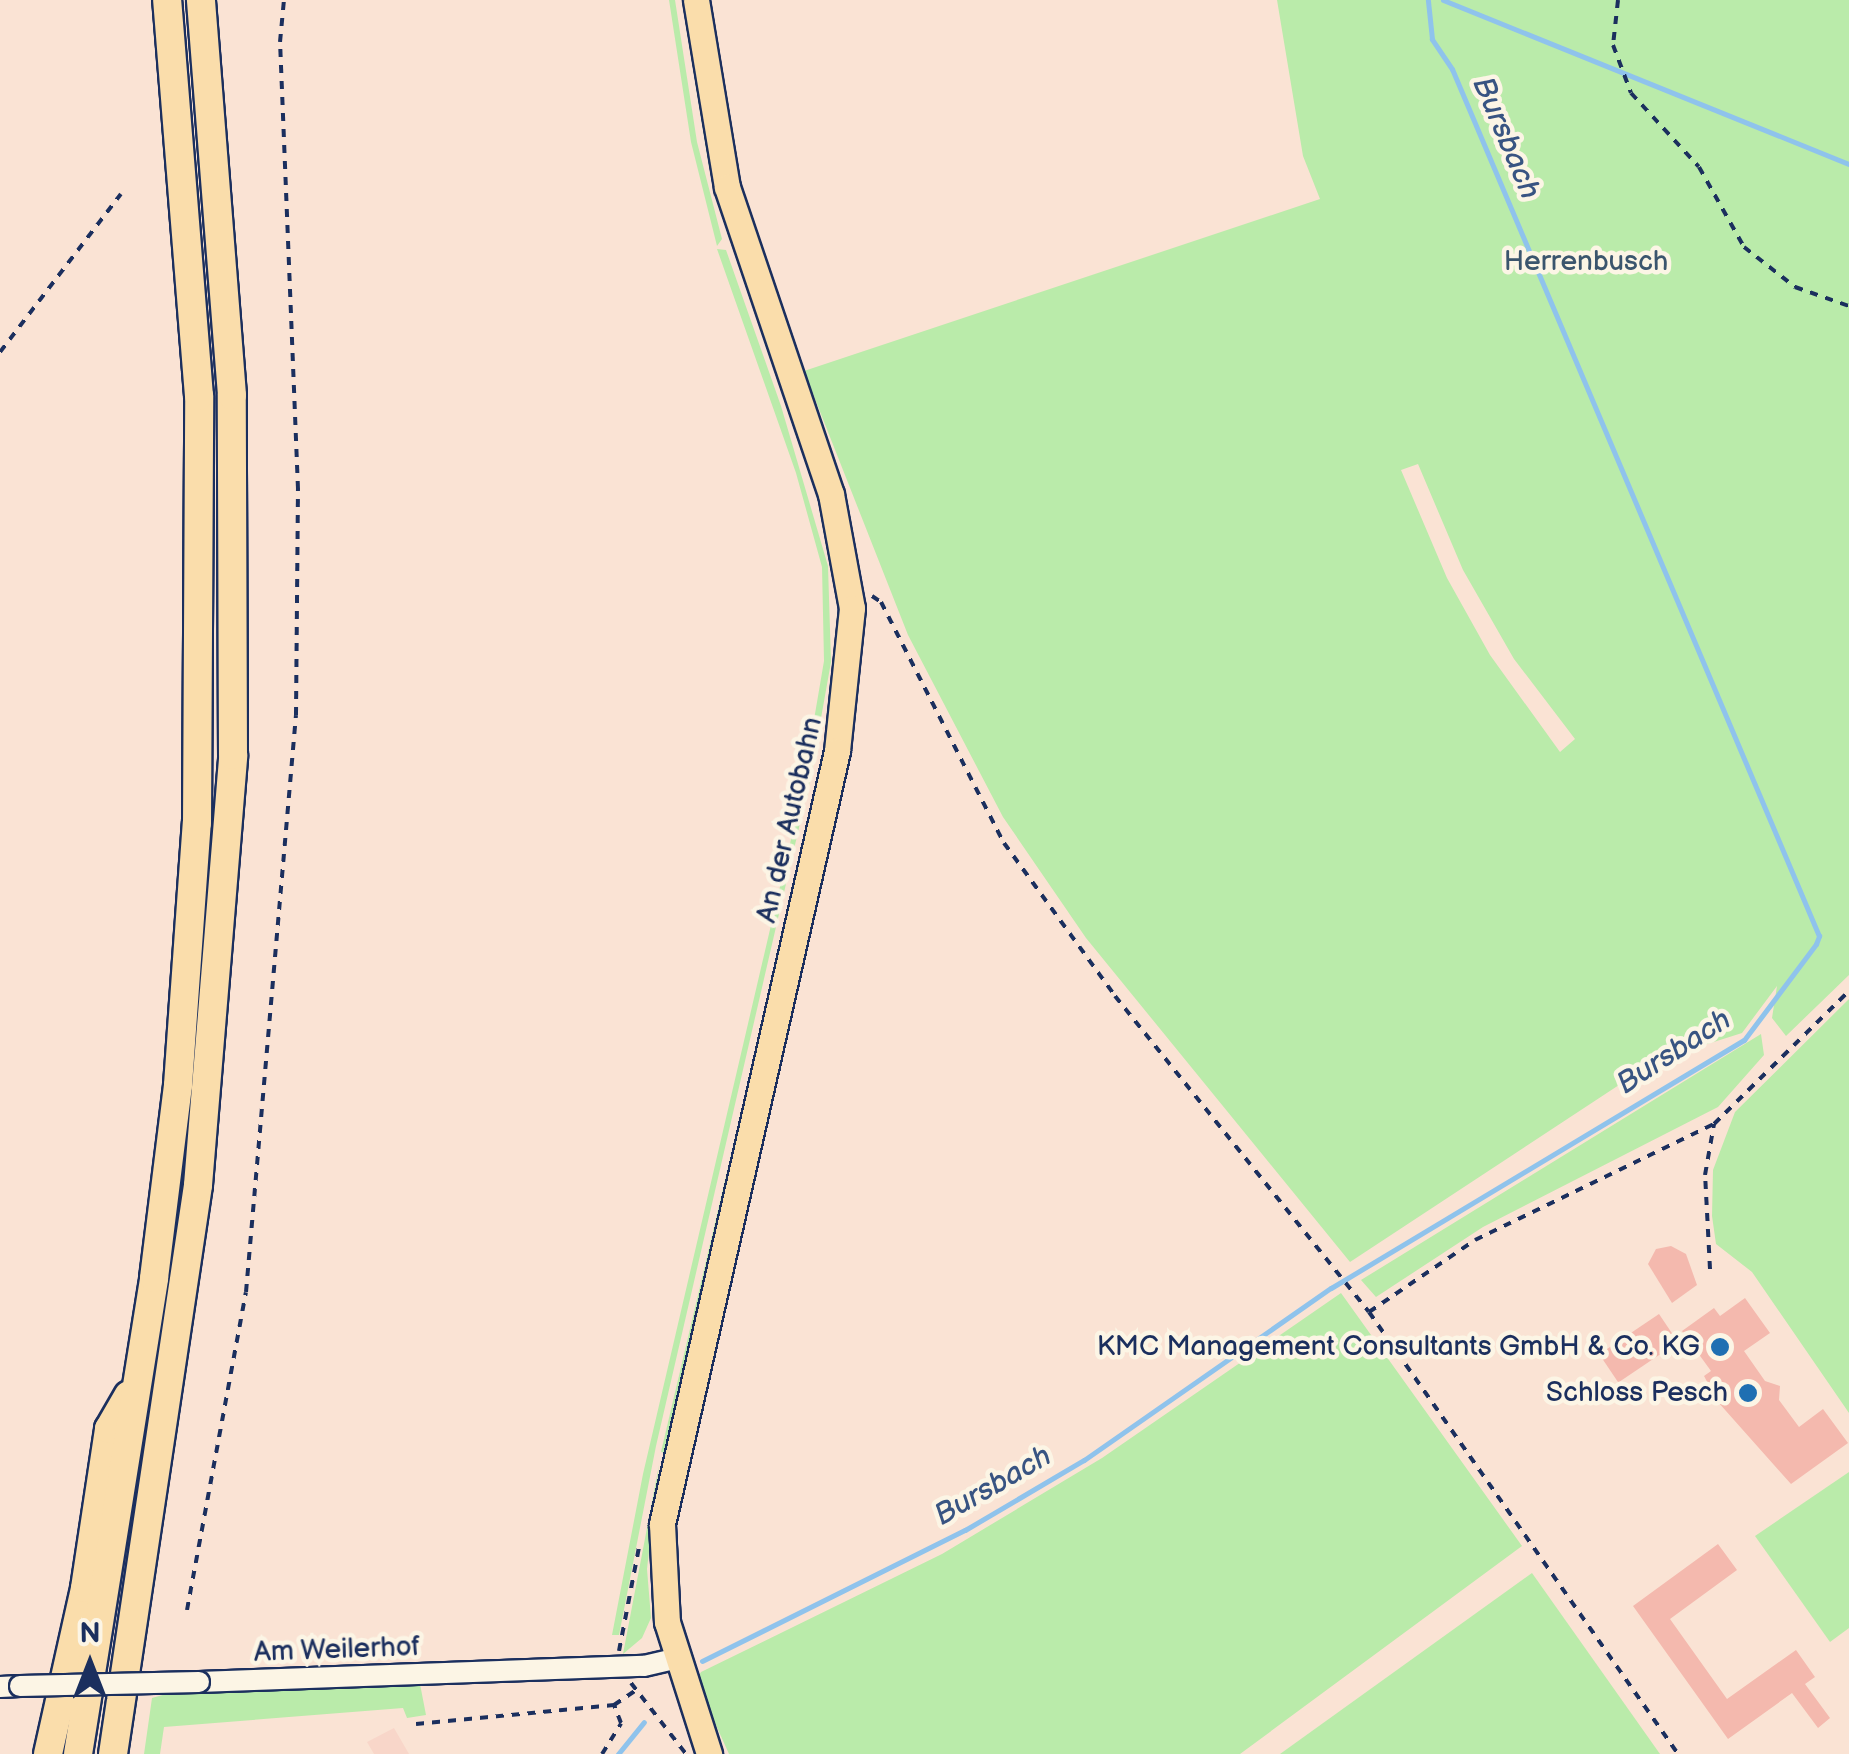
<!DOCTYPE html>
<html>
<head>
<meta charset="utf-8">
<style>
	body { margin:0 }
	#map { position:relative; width:1849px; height:1754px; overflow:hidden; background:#fae3d4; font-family:"Balsamiq Sans",sans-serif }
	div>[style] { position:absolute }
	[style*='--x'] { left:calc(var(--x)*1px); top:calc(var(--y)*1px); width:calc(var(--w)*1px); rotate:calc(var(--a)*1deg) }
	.built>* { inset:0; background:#f8d6c9 }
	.green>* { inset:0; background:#baebaa }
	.stream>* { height:5px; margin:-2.5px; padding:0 2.5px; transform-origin:2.5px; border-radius:2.5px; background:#8fc3ec }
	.building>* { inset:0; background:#f4b9ae; transform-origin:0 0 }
	.path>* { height:4px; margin-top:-2px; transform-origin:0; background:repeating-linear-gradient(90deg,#1b2f5e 0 8px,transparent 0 16px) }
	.roads { filter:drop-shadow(2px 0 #1b2f5e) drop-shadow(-2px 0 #1b2f5e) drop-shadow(0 2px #1b2f5e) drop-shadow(0 -2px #1b2f5e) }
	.minor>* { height:20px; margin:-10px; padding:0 10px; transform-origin:10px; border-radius:10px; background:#fcf5e5 }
	.major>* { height:25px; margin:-12.5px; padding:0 12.5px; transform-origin:12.5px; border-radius:12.5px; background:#faddab }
	.highway>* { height:28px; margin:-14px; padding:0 14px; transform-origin:14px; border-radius:14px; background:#faddab }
	.bridges { filter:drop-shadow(2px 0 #1b2f5e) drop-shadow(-2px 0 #1b2f5e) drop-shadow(0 2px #1b2f5e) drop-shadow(0 -2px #1b2f5e) }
	.minor-bridge>* { height:20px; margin:-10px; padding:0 10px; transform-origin:10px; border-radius:10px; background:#fcf5e5 }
	.dots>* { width:28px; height:28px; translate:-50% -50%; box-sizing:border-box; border:5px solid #fcf5e5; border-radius:50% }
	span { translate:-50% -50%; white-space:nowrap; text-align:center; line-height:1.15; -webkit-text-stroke:9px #fcf5e5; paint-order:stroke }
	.park-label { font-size:28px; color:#3b556d }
	.street-label { font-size:28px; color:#1b2f5e }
	.poi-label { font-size:28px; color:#1b2f5e }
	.right { translate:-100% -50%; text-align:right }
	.water-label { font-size:30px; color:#385482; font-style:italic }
	.north { position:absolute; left:40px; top:1614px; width:100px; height:100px; -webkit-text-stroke:8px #fcf5e5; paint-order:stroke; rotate:0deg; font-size:28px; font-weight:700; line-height:40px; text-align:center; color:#1b2f5e }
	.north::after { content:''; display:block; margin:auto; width:35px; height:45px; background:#1b2f5e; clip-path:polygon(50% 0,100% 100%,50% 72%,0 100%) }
</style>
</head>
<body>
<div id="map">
	<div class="built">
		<i style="clip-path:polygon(394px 1728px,409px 1754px,374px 1754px,367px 1742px)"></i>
	</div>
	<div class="green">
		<i style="clip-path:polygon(669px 0,675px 0,697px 142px,722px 239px,717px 246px,691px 142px)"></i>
		<i style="clip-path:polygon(682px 0,733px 237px,729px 239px,709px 167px)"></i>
		<i style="clip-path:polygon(evenodd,1277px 0,1849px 0,1849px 975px,1786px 1036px,1772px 1018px,1777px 986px,1742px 1033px,1657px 1060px,1350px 1262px,1086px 938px,1003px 817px,908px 635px,804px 371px,1320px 199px,1303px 156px,1277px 0,1418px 464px,1463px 570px,1514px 659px,1575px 739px,1560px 752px,1490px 655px,1447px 578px,1401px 470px,1418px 464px)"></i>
		<i style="clip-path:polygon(717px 249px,726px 250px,781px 406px,828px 566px,831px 662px,807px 797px,801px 796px,824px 661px,822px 567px,796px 473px)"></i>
		<i style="clip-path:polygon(799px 805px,804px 806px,656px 1446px,619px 1635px,612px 1635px,643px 1474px)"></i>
		<i style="clip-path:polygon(813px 807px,666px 1453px,661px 1452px)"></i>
		<i style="clip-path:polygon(1849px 999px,1849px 1413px,1752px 1272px,1716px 1244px,1712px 1216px,1713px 1170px,1735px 1112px)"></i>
		<i style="clip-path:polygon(1761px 1034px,1764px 1055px,1718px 1107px,1483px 1227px,1376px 1297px,1361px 1280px)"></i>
		<i style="clip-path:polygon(1341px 1293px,1522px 1546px,1240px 1754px,729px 1754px,696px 1681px,701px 1672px,942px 1554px,1102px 1458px)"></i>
		<i style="clip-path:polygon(659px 1465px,647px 1569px,651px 1618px,642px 1638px,623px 1654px)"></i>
		<i style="clip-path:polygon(1849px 1472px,1849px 1628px,1830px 1642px,1755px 1536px)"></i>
		<i style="clip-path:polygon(1532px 1573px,1660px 1754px,1280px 1754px)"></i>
		<i style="clip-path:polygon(420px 1684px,426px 1715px,407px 1718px,403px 1708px,164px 1727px,160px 1754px,144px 1754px,152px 1698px,177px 1691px)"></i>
	</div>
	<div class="stream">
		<i style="--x:1443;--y:0;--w:438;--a:22"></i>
		<i style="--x:702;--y:1661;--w:294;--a:-26.5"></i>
		<i style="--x:965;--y:1530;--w:138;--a:-30.5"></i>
		<i style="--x:1084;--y:1460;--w:301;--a:-34.9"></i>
		<i style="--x:1331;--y:1288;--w:482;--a:-31"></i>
		<i style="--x:1744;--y:1040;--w:120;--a:-53.1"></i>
		<i style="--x:1816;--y:944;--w:9;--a:-69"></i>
		<i style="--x:1819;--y:936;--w:941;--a:-112.94"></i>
		<i style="--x:1452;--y:69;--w:36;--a:-124"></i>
		<i style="--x:1432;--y:39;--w:39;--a:-96"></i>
		<i style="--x:618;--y:1754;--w:41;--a:-50.9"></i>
	</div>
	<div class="building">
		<i style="clip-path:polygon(1671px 1246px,1686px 1254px,1697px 1285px,1672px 1303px,1648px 1264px,1656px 1249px)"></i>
		<i style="clip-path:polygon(1745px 1298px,1770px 1333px,1744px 1351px,1765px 1381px,1780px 1386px,1779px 1400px,1799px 1427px,1823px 1409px,1848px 1443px,1791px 1484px,1718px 1402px,1704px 1376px,1711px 1371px,1682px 1331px,1714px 1308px,1720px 1316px)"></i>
		<i style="left:1659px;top:1314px;width:34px;height:72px;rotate:56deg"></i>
		<i style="clip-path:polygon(1718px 1544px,1737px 1570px,1670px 1619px,1727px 1699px,1796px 1650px,1815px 1677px,1805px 1684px,1830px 1718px,1818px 1728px,1792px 1693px,1728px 1739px,1633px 1606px)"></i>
	</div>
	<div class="path">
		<i style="--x:1618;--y:0;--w:45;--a:96.3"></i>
		<i style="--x:1613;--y:45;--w:51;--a:69.4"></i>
		<i style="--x:1631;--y:93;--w:100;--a:47.4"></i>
		<i style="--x:1699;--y:167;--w:92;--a:60.6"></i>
		<i style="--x:1744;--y:247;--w:65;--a:38.1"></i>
		<i style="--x:1795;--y:287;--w:57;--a:19.4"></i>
		<i style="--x:0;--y:352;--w:199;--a:-52.6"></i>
		<i style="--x:872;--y:596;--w:11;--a:34"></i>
		<i style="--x:881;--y:602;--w:271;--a:63"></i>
		<i style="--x:1004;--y:843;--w:189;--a:54"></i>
		<i style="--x:1115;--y:996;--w:405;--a:51.2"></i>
		<i style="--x:1369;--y:1312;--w:539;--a:55.04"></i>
		<i style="--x:1710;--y:1269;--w:94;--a:-93"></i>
		<i style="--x:1705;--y:1175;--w:52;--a:-80"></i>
		<i style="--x:1714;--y:1124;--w:190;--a:-44.6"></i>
		<i style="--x:1369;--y:1312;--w:128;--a:-34.2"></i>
		<i style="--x:1475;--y:1240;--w:266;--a:-25.9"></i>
		<i style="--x:187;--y:1610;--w:323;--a:-79.5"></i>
		<i style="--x:246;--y:1292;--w:579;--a:-85.05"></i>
		<i style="--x:296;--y:715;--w:226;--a:-89.5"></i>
		<i style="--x:298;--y:489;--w:447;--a:-92.3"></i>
		<i style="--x:280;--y:42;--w:42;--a:-84.6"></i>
		<i style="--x:619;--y:1651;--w:111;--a:-79.1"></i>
		<i style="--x:631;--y:1683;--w:90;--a:52.2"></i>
		<i style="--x:416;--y:1724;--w:199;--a:-5.5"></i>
		<i style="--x:614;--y:1705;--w:25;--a:-34"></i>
		<i style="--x:602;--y:1754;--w:36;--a:-58"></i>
		<i style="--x:621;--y:1723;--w:19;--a:-111"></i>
	</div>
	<div class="roads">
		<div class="minor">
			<i style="--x:199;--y:1682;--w:445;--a:-2.1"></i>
			<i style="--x:644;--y:1666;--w:32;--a:-13"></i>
			<i style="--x:0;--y:1687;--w:20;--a:-3"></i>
		</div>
		<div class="major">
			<i style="--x:696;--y:0;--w:190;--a:80.6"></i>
			<i style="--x:727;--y:187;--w:324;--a:71.3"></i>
			<i style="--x:831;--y:494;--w:116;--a:79.6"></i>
			<i style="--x:852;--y:608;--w:144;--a:96"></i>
			<i style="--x:837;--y:751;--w:793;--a:102.76"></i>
			<i style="--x:662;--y:1524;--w:98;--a:87.1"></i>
			<i style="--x:667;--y:1622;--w:139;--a:72.3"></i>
		</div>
		<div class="highway">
			<i style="--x:48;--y:1754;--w:170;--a:-77.4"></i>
			<i style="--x:85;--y:1588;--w:161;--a:-81.4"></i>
			<i style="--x:109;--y:1429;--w:39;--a:-60"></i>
			<i style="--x:78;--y:1754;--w:482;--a:-80.9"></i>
			<i style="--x:154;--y:1278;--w:194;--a:-82.9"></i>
			<i style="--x:178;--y:1085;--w:263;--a:-85.9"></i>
			<i style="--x:197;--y:823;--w:427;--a:-89.7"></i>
			<i style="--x:199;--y:396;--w:397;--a:-94.6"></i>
			<i style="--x:113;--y:1754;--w:575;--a:-81.5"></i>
			<i style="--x:198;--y:1185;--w:431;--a:-85.3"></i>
			<i style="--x:233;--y:755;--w:360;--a:-90.2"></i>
			<i style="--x:232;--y:395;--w:396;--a:-94.5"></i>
		</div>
	</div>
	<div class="bridges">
		<div class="minor-bridge">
			<i style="--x:20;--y:1686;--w:179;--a:-1.3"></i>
		</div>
	</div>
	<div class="dots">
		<i style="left:1720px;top:1347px;background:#1f6fb2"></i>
		<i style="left:1748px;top:1393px;background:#1f6fb2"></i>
	</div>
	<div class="park-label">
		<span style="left:1586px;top:262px">Herrenbusch</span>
	</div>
	<div class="street-label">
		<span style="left:790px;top:820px;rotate:-77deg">An der Autobahn</span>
		<span style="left:337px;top:1650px;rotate:-2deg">Am Weilerhof</span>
	</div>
	<div class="poi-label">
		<span class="right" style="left:1700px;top:1347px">KMC Management Consultants GmbH &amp; Co. KG</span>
		<span class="right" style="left:1728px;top:1393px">Schloss Pesch</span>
	</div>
	<div class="water-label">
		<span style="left:1506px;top:138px;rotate:67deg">Bursbach</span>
		<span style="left:1674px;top:1052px;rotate:-33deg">Bursbach</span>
		<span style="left:993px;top:1486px;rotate:-30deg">Bursbach</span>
	</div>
	<div class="north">N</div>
</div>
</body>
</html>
